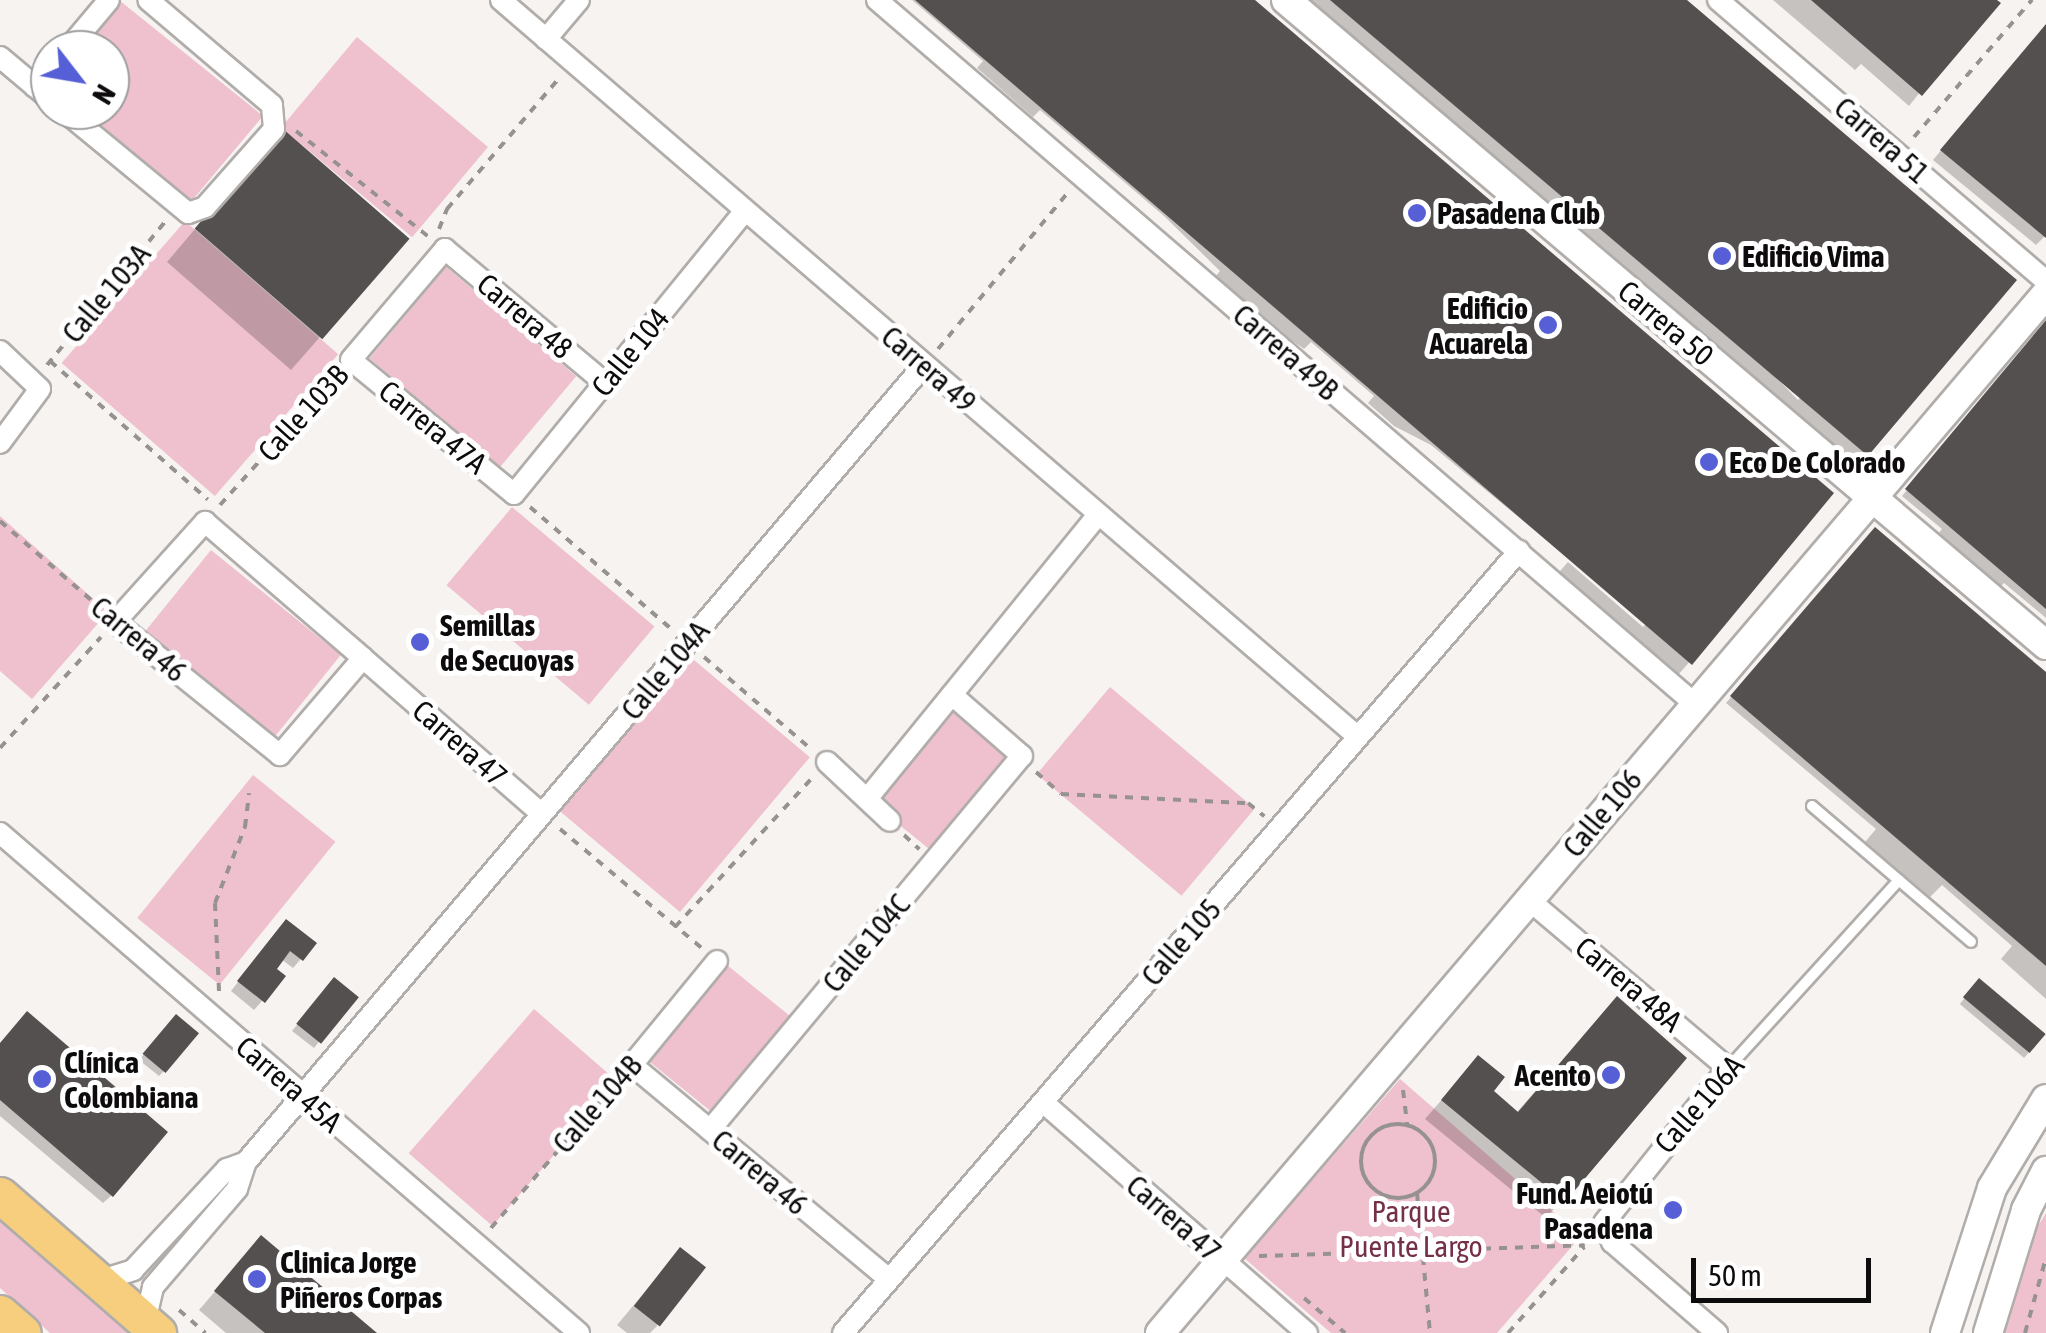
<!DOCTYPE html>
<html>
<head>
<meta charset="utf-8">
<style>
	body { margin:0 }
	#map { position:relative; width:2046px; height:1333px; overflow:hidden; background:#f7f3f1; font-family:"Asap Condensed",sans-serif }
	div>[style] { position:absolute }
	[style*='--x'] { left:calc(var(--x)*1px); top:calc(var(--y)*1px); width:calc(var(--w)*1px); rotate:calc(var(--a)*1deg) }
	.green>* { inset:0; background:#efc1ce; transform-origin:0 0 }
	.shadow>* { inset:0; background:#0003; transform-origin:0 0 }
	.building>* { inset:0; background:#54504f; transform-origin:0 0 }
	.path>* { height:4px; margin-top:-2px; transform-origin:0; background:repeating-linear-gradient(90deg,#969291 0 8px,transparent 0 16px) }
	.path>.ring { margin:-2px; padding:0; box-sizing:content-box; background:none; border:4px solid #969291; border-radius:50% }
	.roads { filter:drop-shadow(2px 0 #b0adaa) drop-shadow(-2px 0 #b0adaa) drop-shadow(0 2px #b0adaa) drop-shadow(0 -2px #b0adaa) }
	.lane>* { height:10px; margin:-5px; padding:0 5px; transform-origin:5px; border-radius:5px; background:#fff }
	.street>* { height:20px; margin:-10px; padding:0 10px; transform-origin:10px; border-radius:10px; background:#fff }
	.secondary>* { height:28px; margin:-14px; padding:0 14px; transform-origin:14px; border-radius:14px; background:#fff }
	.highway>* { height:35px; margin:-17.5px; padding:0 17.5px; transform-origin:17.5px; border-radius:17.5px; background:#f6ce7d }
	.dots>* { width:28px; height:28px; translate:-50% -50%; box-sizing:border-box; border:5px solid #fff; border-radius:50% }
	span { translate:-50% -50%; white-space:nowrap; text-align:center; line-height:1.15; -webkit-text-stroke:10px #fff; paint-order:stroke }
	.street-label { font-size:30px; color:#0d0b0b }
	.poi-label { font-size:30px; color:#0d0b0b; font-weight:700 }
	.left { translate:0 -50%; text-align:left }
	.right { translate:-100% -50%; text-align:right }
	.park-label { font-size:30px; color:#742f49 }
	.north { position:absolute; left:30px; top:30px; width:100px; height:100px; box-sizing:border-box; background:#fff; border:2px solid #9e9d9d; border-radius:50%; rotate:121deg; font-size:28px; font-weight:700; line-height:40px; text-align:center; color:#0d0b0b }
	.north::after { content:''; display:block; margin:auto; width:35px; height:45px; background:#565fd6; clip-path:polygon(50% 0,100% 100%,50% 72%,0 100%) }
	.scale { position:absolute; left:1691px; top:1258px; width:180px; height:45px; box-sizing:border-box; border:5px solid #0d0b0b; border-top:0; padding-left:12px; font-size:30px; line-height:35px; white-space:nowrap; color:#0d0b0b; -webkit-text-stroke:8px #fff; paint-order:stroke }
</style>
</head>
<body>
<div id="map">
	<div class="green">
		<i style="clip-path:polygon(119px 0,263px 116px,190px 203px,79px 110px,110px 110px,110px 50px,77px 50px)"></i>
		<i style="left:357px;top:37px;width:171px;height:118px;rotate:40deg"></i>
		<i style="left:185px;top:221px;width:203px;height:188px;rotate:41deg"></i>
		<i style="left:446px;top:267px;width:170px;height:119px;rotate:40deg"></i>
		<i style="left:512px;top:507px;width:186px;height:102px;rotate:40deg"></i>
		<i style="clip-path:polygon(0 516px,108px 612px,32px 699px,0 671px)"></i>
		<i style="left:211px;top:550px;width:167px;height:112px;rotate:39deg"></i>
		<i style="left:688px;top:655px;width:159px;height:202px;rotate:40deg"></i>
		<i style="left:1110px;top:687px;width:189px;height:114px;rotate:40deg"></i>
		<i style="left:947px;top:704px;width:79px;height:124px;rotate:39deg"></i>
		<i style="left:253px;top:775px;width:106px;height:184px;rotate:39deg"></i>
		<i style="left:727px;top:965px;width:83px;height:124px;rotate:39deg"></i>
		<i style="left:534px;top:1009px;width:111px;height:191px;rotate:41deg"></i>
		<i style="clip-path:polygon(1400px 1079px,1581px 1236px,1497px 1333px,1331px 1333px,1244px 1258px)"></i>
		<i style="clip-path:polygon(0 1207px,145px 1333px,50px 1333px,0 1288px)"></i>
		<i style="clip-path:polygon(2046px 1213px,2046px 1333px,1998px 1333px,2023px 1249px)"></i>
	</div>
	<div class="shadow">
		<i style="clip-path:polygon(912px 0,1251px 0,1759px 583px,1678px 675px,1631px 635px,1625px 640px,1553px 579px,1568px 562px,1643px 627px,1647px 623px,1431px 445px,1394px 426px,1368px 403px,1374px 396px,1311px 342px,1304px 349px,1271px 326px,1214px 278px,1220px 271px,1164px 216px,1040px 110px,1033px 117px,977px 68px,983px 61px)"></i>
		<i style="clip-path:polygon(evenodd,1292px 0,1683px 0,2014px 281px,1849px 472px,1292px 0,1759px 360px,1802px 396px,1798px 400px,1759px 360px)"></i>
		<i style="clip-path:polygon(1773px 0,1993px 0,1909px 106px,1861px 64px,1855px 70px)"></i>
		<i style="clip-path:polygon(2046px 25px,2046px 235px,2036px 245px,1933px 160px)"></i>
		<i style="clip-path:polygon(251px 163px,407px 238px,291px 370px,167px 262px)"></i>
		<i style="clip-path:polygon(2046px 323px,2046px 618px,2004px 583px,1992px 595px,1931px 543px,1942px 529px,1902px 496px)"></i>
		<i style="clip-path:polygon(1785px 634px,2046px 675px,2046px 999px,2001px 959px,2012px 946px,1942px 885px,1930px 897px,1865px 842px,1876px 829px,1726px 703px)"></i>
		<i style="clip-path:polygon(278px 931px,314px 944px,293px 968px,281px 959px,273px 969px,283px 977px,254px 1010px,231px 991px)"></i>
		<i style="left:1979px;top:981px;width:84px;height:30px;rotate:40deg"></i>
		<i style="clip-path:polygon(329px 986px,355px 997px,314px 1048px,292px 1031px)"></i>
		<i style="clip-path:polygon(1617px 1000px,1598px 1158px,1546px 1218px,1425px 1119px,1478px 1058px,1490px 1092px,1516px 1113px)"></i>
		<i style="clip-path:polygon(171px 1023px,164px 1071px,159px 1076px,139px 1060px)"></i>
		<i style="clip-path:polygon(0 1045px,112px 1195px,103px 1203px,0 1116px)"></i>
		<i style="clip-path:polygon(261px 1238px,373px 1333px,226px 1333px,199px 1310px)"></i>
		<i style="clip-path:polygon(680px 1250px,657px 1326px,650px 1333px,627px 1333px,617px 1325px)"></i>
	</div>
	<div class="building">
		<i style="clip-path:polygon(915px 0,1255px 0,1834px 493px,1692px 665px)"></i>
		<i style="clip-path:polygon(1330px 0,1687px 0,2017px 280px,1868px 456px)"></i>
		<i style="clip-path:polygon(1811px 0,1997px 0,2001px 3px,1922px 96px)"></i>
		<i style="clip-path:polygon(2046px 24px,2046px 238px,1940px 150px)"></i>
		<i style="left:282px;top:128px;width:169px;height:133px;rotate:41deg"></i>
		<i style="clip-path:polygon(2046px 320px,2046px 609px,1905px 489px)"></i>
		<i style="clip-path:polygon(1875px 527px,2046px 672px,2046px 966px,1730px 696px)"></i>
		<i style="clip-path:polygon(286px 919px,317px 943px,303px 961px,290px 951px,277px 969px,286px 976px,265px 1003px,237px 981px)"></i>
		<i style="left:334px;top:977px;width:32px;height:60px;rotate:39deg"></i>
		<i style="left:1979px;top:978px;width:87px;height:25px;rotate:40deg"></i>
		<i style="clip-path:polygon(1617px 996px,1687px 1058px,1565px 1202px,1441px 1100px,1478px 1055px,1505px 1077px,1494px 1091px,1518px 1112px)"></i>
		<i style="clip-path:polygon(27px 1011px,168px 1132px,113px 1197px,0 1100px,0 1043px)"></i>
		<i style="left:176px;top:1014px;width:30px;height:52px;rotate:40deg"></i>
		<i style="clip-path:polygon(261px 1235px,377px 1333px,265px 1333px,214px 1291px)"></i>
		<i style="left:680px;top:1247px;width:33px;height:75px;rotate:38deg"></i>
	</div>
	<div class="path">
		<i style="--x:296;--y:131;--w:170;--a:38.6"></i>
		<i style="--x:1914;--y:137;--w:181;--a:-49.3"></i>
		<i style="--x:439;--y:229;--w:22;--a:-68"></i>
		<i style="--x:447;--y:209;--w:174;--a:-49.4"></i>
		<i style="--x:938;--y:349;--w:205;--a:-50.3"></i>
		<i style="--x:50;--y:361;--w:210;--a:41.3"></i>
		<i style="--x:47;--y:365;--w:185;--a:-50.5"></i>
		<i style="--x:220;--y:505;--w:175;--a:-48"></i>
		<i style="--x:530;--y:507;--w:185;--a:40.8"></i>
		<i style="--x:0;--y:521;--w:130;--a:40.9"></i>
		<i style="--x:704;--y:657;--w:141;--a:40.7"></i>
		<i style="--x:0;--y:748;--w:150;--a:-47.7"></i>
		<i style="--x:1036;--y:772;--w:33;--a:41"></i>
		<i style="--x:1061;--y:794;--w:187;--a:2.8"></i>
		<i style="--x:1248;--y:803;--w:21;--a:39"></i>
		<i style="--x:560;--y:829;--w:185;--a:40"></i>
		<i style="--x:904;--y:835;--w:21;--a:43"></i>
		<i style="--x:675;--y:927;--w:201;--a:-47.4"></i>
		<i style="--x:219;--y:991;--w:88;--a:-92.6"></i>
		<i style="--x:215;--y:903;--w:82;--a:-68.5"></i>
		<i style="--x:245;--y:827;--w:34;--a:-83"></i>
		<i style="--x:1403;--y:1090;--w:35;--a:83"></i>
		<i class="ring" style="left:1361px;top:1124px;width:70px;height:70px"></i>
		<i style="--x:1417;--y:1193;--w:141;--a:84.7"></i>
		<i style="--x:491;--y:1228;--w:196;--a:-49.1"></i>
		<i style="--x:1259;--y:1256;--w:326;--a:-1.9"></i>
		<i style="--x:1304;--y:1298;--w:54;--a:40.5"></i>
		<i style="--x:179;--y:1310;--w:35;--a:41"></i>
		<i style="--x:1508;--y:1333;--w:115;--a:-48.5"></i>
		<i style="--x:2025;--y:1333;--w:78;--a:-74.4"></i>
	</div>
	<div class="roads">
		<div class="lane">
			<i style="--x:1812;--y:806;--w:209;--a:40.5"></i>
			<i style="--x:1728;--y:1068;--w:254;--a:-47.7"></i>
		</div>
		<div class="street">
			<i style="--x:501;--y:0;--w:1130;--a:40.69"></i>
			<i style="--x:877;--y:0;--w:1079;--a:40.72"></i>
			<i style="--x:1718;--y:0;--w:432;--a:40.6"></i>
			<i style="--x:546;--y:39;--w:51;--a:-49.8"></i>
			<i style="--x:67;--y:50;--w:65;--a:-50"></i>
			<i style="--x:0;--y:57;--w:65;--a:40"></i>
			<i style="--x:35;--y:87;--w:23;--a:-49"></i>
			<i style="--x:63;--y:110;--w:162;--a:39.5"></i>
			<i style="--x:188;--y:213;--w:18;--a:-19"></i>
			<i style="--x:205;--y:207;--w:104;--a:-48.5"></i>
			<i style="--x:274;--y:129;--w:24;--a:-95"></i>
			<i style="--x:272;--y:105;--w:162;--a:-139.7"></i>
			<i style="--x:0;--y:351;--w:55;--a:43.5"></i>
			<i style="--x:40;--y:389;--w:67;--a:126.5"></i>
			<i style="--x:605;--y:383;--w:209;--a:-140.1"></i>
			<i style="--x:445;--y:249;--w:145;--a:130.3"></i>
			<i style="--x:351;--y:360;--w:211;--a:39.4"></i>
			<i style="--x:514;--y:494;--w:365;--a:-50.8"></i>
			<i style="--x:363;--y:658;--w:128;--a:130.6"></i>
			<i style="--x:280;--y:755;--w:212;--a:-141.1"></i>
			<i style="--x:115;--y:622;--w:135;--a:-48"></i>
			<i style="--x:205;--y:522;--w:208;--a:40.7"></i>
			<i style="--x:363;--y:658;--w:237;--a:41.1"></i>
			<i style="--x:827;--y:762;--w:86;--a:43.1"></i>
			<i style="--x:867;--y:799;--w:367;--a:-50.9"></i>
			<i style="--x:0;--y:833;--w:765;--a:40.81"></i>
			<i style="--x:1529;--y:900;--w:260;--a:40.2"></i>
			<i style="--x:1728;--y:1068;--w:198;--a:128.7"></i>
			<i style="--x:1604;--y:1223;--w:21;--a:67"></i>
			<i style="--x:1612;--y:1242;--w:139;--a:40.9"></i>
			<i style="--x:717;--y:961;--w:134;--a:129.3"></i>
			<i style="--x:632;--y:1065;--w:334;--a:39.8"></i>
			<i style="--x:1043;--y:1102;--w:351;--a:41.2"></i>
			<i style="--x:710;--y:1130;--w:487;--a:-50.2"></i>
			<i style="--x:1022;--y:756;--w:93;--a:-138.9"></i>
			<i style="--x:98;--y:1281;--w:37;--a:-17"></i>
			<i style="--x:133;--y:1270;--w:138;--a:-47.1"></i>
			<i style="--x:227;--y:1169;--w:20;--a:-20"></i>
			<i style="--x:145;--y:1322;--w:36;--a:-77"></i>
			<i style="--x:153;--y:1287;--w:129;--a:-49.4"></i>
			<i style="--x:237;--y:1189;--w:28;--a:-72"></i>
			<i style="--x:246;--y:1162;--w:1046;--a:-49.61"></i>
			<i style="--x:843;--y:1333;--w:1034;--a:-49.16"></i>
		</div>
		<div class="secondary">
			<i style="--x:1286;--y:0;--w:997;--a:40.32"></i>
			<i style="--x:1160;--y:1333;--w:1365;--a:-49.54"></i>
			<i style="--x:1945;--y:1333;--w:152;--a:-72"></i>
			<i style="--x:1992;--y:1188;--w:104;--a:-58.8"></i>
			<i style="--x:1988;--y:1333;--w:129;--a:-72.8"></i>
			<i style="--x:2026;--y:1210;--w:44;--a:-62.9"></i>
		</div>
		<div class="highway">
			<i style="--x:0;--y:1195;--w:210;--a:41.1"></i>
			<i style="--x:0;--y:1313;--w:30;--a:41"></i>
		</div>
	</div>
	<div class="dots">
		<i style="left:1417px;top:213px;background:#565fd6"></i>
		<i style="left:1722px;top:256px;background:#565fd6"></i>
		<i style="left:1548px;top:325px;background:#565fd6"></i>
		<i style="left:1709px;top:462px;background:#565fd6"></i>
		<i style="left:420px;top:642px;background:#565fd6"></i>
		<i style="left:1611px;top:1075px;background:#565fd6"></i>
		<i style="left:42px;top:1079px;background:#565fd6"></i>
		<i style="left:1673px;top:1210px;background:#565fd6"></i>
		<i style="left:257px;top:1279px;background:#565fd6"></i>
	</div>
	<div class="street-label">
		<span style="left:1882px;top:140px;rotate:41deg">Carrera 51</span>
		<span style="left:106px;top:293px;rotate:-50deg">Calle 103A</span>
		<span style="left:525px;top:316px;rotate:40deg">Carrera 48</span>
		<span style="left:1666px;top:323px;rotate:40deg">Carrera 50</span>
		<span style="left:630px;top:352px;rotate:-51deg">Calle 104</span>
		<span style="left:1286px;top:352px;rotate:41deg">Carrera 49B</span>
		<span style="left:929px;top:369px;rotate:41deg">Carrera 49</span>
		<span style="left:303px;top:413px;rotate:-48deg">Calle 103B</span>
		<span style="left:433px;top:427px;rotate:39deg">Carrera 47A</span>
		<span style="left:139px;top:639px;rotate:40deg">Carrera 46</span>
		<span style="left:665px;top:670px;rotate:-50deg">Calle 104A</span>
		<span style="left:460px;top:743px;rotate:41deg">Carrera 47</span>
		<span style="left:1602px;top:813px;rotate:-50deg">Calle 106</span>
		<span style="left:1181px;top:942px;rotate:-49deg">Calle 105</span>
		<span style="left:866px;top:943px;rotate:-50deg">Calle 104C</span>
		<span style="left:1629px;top:984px;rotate:40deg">Carrera 48A</span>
		<span style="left:289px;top:1084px;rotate:41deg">Carrera 45A</span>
		<span style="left:597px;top:1104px;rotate:-49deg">Calle 104B</span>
		<span style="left:1699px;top:1104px;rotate:-49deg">Calle 106A</span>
		<span style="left:760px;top:1172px;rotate:40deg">Carrera 46</span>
		<span style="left:1174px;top:1218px;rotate:41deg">Carrera 47</span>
	</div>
	<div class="poi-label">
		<span class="left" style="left:1437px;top:213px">Pasadena Club</span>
		<span class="left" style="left:1742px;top:256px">Edificio Vima</span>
		<span class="right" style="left:1528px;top:325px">Edificio<br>Acuarela</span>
		<span class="left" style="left:1729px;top:462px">Eco De Colorado</span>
		<span class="left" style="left:440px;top:642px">Semillas<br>de Secuoyas</span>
		<span class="left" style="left:64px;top:1079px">Clínica<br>Colombiana</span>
		<span class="right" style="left:1591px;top:1075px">Acento</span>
		<span class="right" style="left:1653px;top:1210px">Fund. Aeiotú<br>Pasadena</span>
		<span class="left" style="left:280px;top:1279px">Clinica Jorge<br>Piñeros Corpas</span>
	</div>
	<div class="park-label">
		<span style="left:1411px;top:1228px">Parque<br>Puente Largo</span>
	</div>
	<div class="north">N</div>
	<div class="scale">50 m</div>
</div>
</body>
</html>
